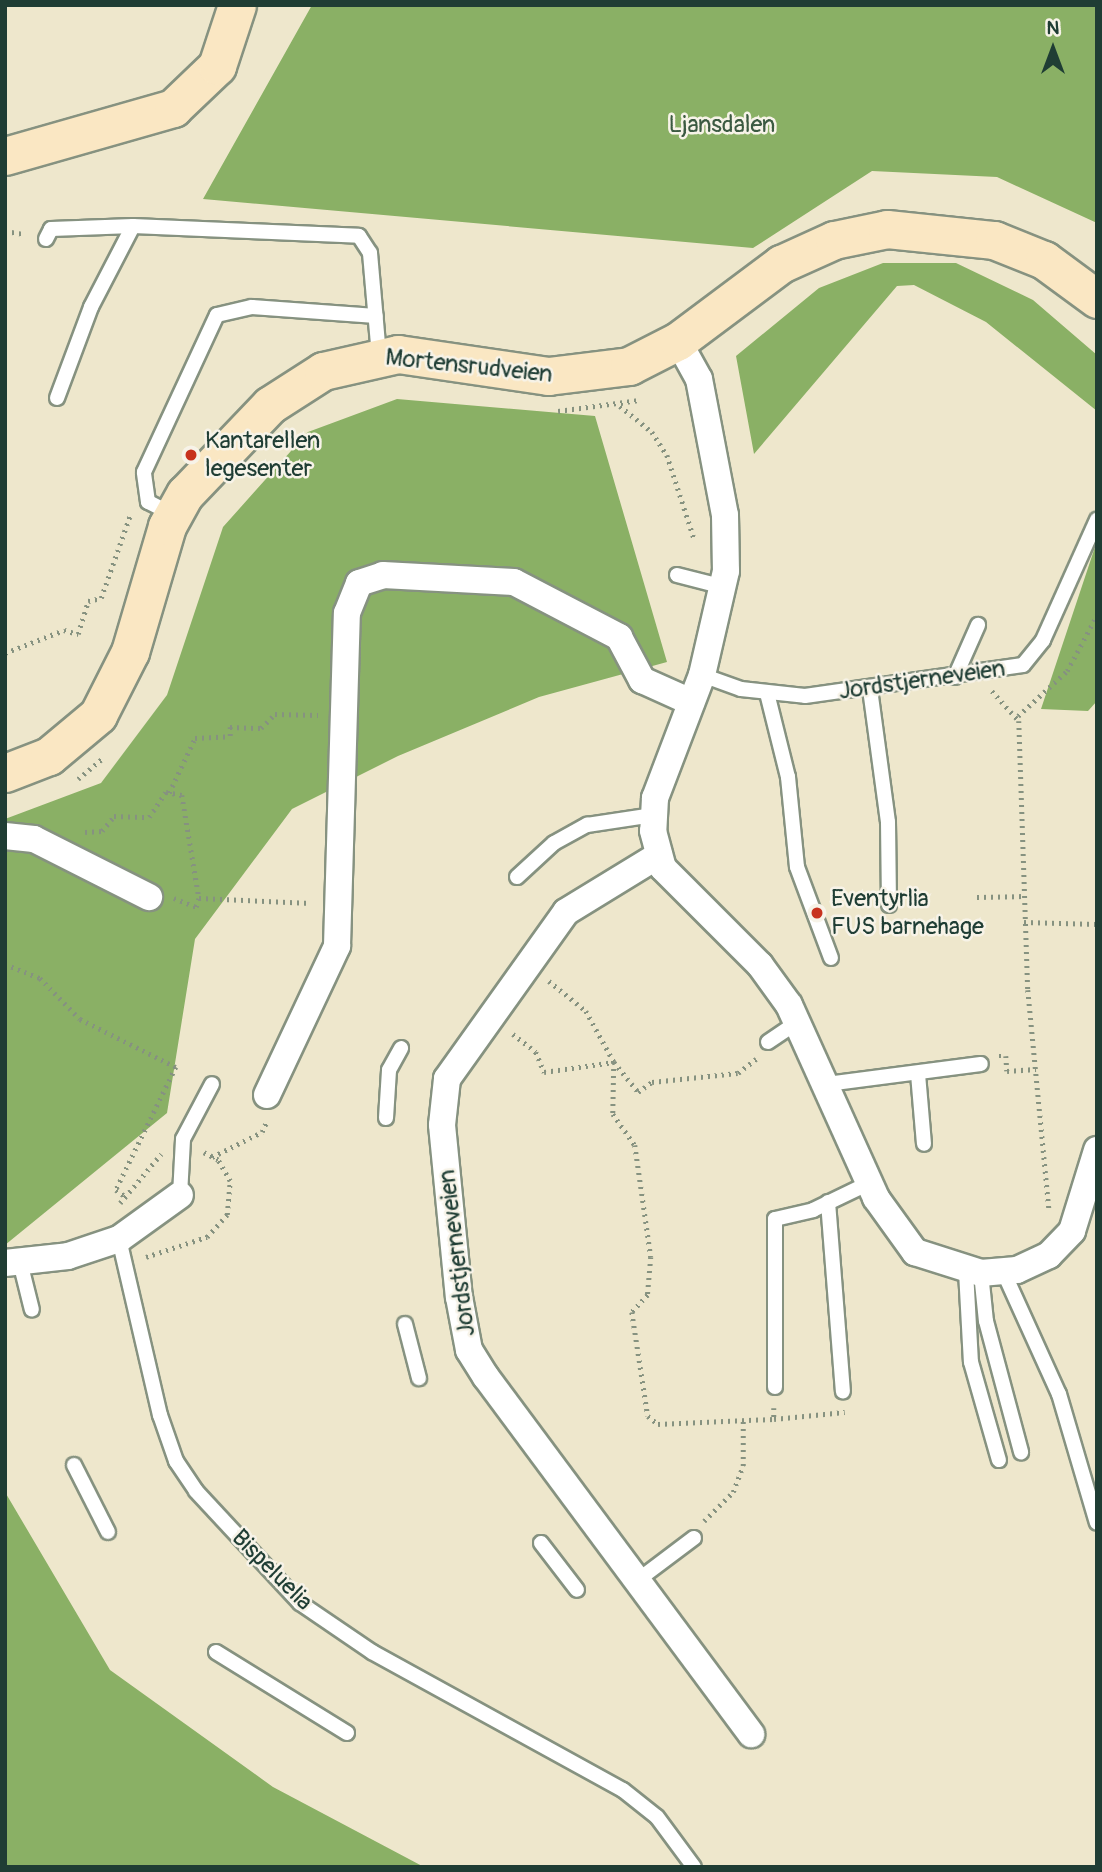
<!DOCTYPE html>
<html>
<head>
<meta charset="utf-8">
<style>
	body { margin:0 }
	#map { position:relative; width:1102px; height:1872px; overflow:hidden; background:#eee7cc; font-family:Pangolin,sans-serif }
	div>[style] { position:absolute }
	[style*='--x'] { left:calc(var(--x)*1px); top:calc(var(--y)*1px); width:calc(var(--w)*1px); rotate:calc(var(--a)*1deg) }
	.forest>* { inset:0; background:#8ab065 }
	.path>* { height:4.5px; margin-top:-2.25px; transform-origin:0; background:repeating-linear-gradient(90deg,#869280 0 2px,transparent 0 7px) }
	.roads { filter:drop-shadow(2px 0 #869280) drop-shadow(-2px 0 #869280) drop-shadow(0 2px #869280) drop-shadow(0 -2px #869280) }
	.lane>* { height:14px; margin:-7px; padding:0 7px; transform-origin:7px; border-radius:7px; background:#fff }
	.street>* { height:26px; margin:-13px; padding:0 13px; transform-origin:13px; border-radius:13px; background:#fff }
	.secondary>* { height:37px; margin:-18.5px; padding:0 18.5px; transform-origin:18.5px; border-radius:18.5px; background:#fae7c3 }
	.dots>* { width:19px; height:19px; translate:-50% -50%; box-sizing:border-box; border:4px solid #f7f3e8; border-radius:50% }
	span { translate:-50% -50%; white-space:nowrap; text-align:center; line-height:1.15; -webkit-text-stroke:5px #f7f3e8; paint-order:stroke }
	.park-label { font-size:24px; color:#3b5a41 }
	.street-label { font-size:24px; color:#1f3d34 }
	.poi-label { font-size:24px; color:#1f3d34 }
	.left { translate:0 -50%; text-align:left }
	.frame { position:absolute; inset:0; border:7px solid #1f3d34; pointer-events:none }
	.north { position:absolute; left:1018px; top:14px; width:70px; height:70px; -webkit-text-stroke:5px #f7f3e8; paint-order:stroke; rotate:0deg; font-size:19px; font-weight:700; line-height:28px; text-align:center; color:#1f3d34 }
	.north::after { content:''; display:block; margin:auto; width:24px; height:32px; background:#1f3d34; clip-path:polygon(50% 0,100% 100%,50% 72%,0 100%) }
</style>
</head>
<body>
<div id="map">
	<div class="forest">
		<i style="clip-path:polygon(312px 5px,1097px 5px,1097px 223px,997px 177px,872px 171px,753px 248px,203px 199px)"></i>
		<i style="clip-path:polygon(883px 263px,956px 263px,1033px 300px,1097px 355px,1097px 411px,986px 322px,914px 285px,897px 286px,754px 454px,736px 356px,819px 288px)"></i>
		<i style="clip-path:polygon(397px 399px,595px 416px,667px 662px,539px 697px,398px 756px,292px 809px,195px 939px,167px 1113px,5px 1245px,5px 819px,101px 783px,167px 695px,223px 527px,308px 432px)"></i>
		<i style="clip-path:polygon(1097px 541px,1097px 701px,1088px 711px,1041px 709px)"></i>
		<i style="clip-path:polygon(5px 1492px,110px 1670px,273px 1787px,424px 1867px,5px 1867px)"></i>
	</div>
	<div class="path">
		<i style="--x:5;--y:231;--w:20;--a:9"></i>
		<i style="--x:620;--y:406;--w:41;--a:39.1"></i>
		<i style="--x:652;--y:432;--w:27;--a:57"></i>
		<i style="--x:667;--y:455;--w:90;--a:72"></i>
		<i style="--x:558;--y:411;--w:82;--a:-7.7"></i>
		<i style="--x:5;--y:653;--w:63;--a:-21.3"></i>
		<i style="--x:64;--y:630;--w:15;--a:16"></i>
		<i style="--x:78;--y:634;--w:34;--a:-73"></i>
		<i style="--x:88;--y:601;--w:13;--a:-13"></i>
		<i style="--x:101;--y:598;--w:90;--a:-70.6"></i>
		<i style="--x:992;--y:691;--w:40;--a:48"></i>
		<i style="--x:1019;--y:721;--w:269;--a:88.1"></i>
		<i style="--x:1028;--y:990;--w:219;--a:84.5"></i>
		<i style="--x:1018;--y:716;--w:67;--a:-42.6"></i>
		<i style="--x:1067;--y:671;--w:64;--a:-61.8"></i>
		<i style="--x:78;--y:779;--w:33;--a:-40"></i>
		<i style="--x:169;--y:793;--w:61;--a:-64.7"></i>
		<i style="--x:195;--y:738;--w:35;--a:-3"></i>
		<i style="--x:230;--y:736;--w:9;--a:-90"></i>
		<i style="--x:230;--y:727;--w:31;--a:2"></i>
		<i style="--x:261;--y:728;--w:20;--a:-45"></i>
		<i style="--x:275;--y:714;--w:43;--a:1.3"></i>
		<i style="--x:85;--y:832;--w:17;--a:-3"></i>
		<i style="--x:102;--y:831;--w:19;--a:-51"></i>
		<i style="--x:114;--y:816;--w:35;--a:2"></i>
		<i style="--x:149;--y:817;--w:30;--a:-56"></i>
		<i style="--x:166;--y:792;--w:16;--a:11"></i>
		<i style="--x:182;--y:795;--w:104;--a:80.6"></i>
		<i style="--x:199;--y:898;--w:112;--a:2.6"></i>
		<i style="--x:977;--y:897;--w:46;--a:-1.2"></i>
		<i style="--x:174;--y:898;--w:24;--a:22"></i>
		<i style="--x:196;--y:907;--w:9;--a:-72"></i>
		<i style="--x:1024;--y:922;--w:73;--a:1.6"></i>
		<i style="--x:5;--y:964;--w:38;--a:22"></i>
		<i style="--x:40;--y:978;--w:57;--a:45.7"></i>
		<i style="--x:80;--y:1019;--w:107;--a:26.6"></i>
		<i style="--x:176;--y:1067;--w:137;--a:116"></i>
		<i style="--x:116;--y:1190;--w:11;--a:34"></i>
		<i style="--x:549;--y:981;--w:48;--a:39"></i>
		<i style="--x:586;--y:1011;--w:58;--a:61.2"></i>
		<i style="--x:614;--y:1062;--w:52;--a:91.1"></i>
		<i style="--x:613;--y:1114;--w:38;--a:55"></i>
		<i style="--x:635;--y:1145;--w:113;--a:81.9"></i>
		<i style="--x:651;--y:1257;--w:38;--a:95"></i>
		<i style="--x:648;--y:1295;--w:23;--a:133"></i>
		<i style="--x:632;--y:1312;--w:105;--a:81.3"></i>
		<i style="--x:648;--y:1416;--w:13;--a:39"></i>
		<i style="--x:658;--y:1424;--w:116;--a:-2.5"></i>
		<i style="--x:513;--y:1034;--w:29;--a:38"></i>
		<i style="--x:536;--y:1052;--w:22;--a:68"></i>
		<i style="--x:544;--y:1072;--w:71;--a:-8.1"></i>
		<i style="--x:614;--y:1062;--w:38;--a:51"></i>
		<i style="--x:638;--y:1092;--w:17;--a:-36"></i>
		<i style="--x:652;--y:1082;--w:86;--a:-6"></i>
		<i style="--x:738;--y:1073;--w:23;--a:-38"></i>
		<i style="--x:999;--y:1056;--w:7;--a:0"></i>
		<i style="--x:1006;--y:1056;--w:15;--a:86"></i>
		<i style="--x:1007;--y:1071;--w:29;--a:-4"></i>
		<i style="--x:212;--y:1157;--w:56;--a:-26.6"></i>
		<i style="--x:262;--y:1132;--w:12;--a:-66"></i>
		<i style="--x:120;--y:1203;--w:64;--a:-50.1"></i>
		<i style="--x:146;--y:1257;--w:64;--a:-18.2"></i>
		<i style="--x:207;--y:1237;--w:30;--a:-48"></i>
		<i style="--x:227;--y:1215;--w:34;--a:-85"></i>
		<i style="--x:230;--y:1181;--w:24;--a:-120"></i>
		<i style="--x:218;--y:1160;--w:16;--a:-153"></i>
		<i style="--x:774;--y:1408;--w:11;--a:90"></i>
		<i style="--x:774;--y:1419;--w:71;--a:-5.6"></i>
		<i style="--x:704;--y:1521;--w:41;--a:-45"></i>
		<i style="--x:733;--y:1492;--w:28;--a:-69"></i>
		<i style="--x:743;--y:1466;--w:45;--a:-90"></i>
	</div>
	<div class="roads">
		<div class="lane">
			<i style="--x:46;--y:239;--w:11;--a:-63"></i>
			<i style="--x:51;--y:229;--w:82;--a:-2.1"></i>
			<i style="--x:133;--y:226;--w:226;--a:2.5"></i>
			<i style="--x:359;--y:236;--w:20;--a:57"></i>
			<i style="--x:370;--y:253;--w:102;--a:85"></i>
			<i style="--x:57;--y:398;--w:97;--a:-69.5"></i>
			<i style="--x:91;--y:307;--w:91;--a:-62.6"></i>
			<i style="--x:172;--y:514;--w:27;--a:-153"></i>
			<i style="--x:148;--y:502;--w:30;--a:-98"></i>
			<i style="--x:144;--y:472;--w:173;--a:-65.1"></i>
			<i style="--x:217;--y:315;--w:36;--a:-13"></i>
			<i style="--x:252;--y:307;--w:124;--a:4.2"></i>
			<i style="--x:677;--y:575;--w:49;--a:14.3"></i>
			<i style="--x:702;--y:675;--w:41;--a:19.7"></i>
			<i style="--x:741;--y:689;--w:64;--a:6.2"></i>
			<i style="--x:805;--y:696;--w:220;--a:-8.1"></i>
			<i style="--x:1023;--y:665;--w:32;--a:-51"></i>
			<i style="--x:1043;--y:640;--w:132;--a:-65.8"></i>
			<i style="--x:955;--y:677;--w:57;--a:-66.1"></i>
			<i style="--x:870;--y:689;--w:134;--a:82.3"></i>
			<i style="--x:888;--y:822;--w:83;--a:89.3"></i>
			<i style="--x:767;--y:693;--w:87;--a:76"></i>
			<i style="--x:788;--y:777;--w:90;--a:84.3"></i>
			<i style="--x:797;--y:867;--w:97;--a:69.5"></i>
			<i style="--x:517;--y:877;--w:50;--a:-42.6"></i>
			<i style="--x:554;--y:843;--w:38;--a:-29"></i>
			<i style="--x:587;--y:825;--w:67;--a:-8.6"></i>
			<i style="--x:768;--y:1042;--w:36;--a:-34"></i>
			<i style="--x:918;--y:1074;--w:70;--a:85.1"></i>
			<i style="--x:827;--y:1084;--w:155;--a:-7.4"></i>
			<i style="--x:386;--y:1118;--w:48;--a:-86.4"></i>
			<i style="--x:389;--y:1070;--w:25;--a:-61"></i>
			<i style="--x:180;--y:1195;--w:56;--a:-86.9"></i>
			<i style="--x:183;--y:1139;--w:62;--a:-62.2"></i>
			<i style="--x:828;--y:1202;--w:190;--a:85.5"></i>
			<i style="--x:119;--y:1239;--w:181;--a:76.9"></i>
			<i style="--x:160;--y:1415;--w:49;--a:70.8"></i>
			<i style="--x:176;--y:1461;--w:36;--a:56"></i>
			<i style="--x:196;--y:1491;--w:153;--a:47.1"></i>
			<i style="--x:300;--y:1603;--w:87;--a:34.2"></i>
			<i style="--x:372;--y:1652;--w:286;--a:28.8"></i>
			<i style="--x:623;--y:1790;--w:43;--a:38.5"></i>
			<i style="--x:657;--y:1817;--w:62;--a:53.5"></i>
			<i style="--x:20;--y:1262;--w:49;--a:76"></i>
			<i style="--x:966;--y:1271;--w:91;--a:86.9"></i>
			<i style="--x:971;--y:1362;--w:102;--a:74.1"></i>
			<i style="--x:981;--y:1273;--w:48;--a:84.1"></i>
			<i style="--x:986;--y:1321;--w:136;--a:75"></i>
			<i style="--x:1004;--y:1273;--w:133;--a:65.6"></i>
			<i style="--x:1059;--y:1394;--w:134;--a:73.6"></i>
			<i style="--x:405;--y:1324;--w:56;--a:75.5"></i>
			<i style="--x:775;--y:1387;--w:168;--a:-90"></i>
			<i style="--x:775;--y:1219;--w:39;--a:-13"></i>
			<i style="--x:813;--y:1210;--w:62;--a:-25.7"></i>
			<i style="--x:74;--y:1465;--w:75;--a:63.1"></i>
			<i style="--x:541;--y:1543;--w:59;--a:52.5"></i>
			<i style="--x:638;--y:1580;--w:70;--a:-36.9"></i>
			<i style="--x:216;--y:1652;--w:154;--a:31.7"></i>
		</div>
		<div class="street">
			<i style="--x:678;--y:341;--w:43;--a:61.1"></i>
			<i style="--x:699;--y:379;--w:138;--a:79.2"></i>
			<i style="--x:725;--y:515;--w:56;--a:89"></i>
			<i style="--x:726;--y:571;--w:107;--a:103"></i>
			<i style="--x:702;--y:675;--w:132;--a:110.9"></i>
			<i style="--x:655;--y:798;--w:33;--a:93"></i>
			<i style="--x:653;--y:831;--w:38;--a:75"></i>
			<i style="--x:663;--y:868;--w:137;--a:45"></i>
			<i style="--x:760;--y:965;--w:49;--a:54.1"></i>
			<i style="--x:789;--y:1005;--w:212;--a:65.7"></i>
			<i style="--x:876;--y:1198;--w:67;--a:54.2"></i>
			<i style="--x:915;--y:1252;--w:69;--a:17.7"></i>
			<i style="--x:981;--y:1273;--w:36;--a:-5"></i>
			<i style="--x:1017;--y:1270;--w:35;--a:-25"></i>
			<i style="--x:1049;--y:1255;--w:33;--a:-46"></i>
			<i style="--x:1072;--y:1231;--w:85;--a:-72.8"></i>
			<i style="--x:5;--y:836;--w:29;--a:6"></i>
			<i style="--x:34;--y:839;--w:129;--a:26.8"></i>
			<i style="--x:659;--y:855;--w:109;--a:148.5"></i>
			<i style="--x:566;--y:912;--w:205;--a:125.5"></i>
			<i style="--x:447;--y:1079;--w:46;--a:96.2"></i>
			<i style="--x:442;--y:1125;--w:173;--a:84.4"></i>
			<i style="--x:459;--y:1297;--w:54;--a:79.3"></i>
			<i style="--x:469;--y:1350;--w:32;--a:58"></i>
			<i style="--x:486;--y:1377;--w:445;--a:53.4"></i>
			<i style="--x:267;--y:1095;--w:165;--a:-64.8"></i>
			<i style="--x:337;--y:946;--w:333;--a:-88.3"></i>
			<i style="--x:347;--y:613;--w:32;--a:-68"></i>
			<i style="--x:359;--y:583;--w:25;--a:-18"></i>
			<i style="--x:383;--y:575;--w:131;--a:3.1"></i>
			<i style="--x:514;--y:582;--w:119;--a:27.6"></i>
			<i style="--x:619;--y:637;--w:49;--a:61.9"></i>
			<i style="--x:642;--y:680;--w:54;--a:24.2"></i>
			<i style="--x:5;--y:1263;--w:63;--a:-6.3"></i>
			<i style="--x:68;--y:1256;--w:54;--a:-18.4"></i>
			<i style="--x:119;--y:1239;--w:75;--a:-35.8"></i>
		</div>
		<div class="secondary">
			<i style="--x:5;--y:156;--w:175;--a:-15.9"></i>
			<i style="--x:173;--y:108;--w:61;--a:-43.7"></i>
			<i style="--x:217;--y:66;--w:64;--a:-71.8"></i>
			<i style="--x:5;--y:773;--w:47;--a:-21.1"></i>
			<i style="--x:49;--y:756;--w:64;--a:-39.9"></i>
			<i style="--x:98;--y:715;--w:71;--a:-63.1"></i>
			<i style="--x:130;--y:652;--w:131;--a:-73.6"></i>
			<i style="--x:167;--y:526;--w:37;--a:-61"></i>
			<i style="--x:185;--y:494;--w:123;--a:-46.3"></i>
			<i style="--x:270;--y:405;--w:63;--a:-32.7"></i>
			<i style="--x:323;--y:371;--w:77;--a:-12.8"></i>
			<i style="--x:398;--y:354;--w:152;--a:8.3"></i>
			<i style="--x:548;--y:376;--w:82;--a:-7"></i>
			<i style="--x:629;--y:366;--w:55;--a:-27"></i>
			<i style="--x:678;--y:341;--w:129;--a:-36.8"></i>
			<i style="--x:781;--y:264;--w:58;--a:-24.4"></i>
			<i style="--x:834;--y:240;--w:54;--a:-11.7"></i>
			<i style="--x:887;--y:229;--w:108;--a:5.9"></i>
			<i style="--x:994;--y:240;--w:54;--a:21.8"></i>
			<i style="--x:1044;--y:260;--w:66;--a:36.3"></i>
		</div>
	</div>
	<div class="dots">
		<i style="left:191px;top:455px;background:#c8321e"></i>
		<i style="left:817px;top:913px;background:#c8321e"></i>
	</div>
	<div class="park-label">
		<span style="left:722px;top:125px">Ljansdalen</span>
	</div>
	<div class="street-label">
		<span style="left:469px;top:366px;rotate:6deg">Mortensrudveien</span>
		<span style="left:922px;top:680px;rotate:-8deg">Jordstjerneveien</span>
		<span style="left:457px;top:1253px;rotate:-97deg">Jordstjerneveien</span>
		<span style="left:272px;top:1570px;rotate:45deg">Bispeluelia</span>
	</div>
	<div class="poi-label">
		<span class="left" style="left:205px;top:455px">Kantarellen<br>legesenter</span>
		<span class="left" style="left:831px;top:913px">Eventyrlia<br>FUS barnehage</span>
	</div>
	<div class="frame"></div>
	<div class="north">N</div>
</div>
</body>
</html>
